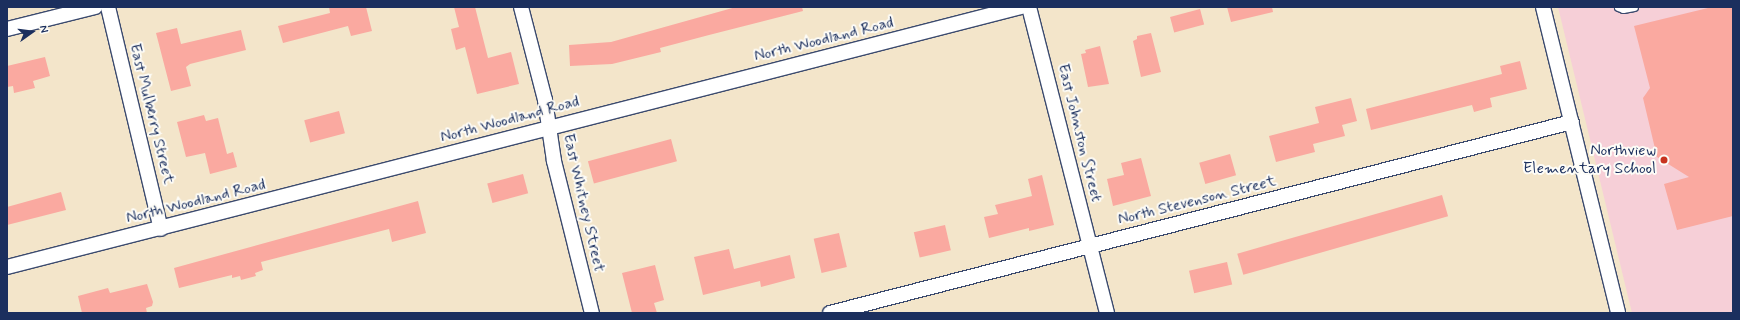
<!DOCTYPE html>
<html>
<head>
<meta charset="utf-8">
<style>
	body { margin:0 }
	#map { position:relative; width:1740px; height:320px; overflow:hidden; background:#f3e5ca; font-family:Mynerve,sans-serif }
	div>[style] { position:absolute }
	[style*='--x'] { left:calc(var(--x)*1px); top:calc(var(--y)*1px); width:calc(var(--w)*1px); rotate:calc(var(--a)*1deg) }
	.built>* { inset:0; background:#f6cfd7 }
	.building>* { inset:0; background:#faa9a0; transform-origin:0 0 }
	.roads { filter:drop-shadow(1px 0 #3b4a6e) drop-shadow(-1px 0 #3b4a6e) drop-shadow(0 1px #3b4a6e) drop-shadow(0 -1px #3b4a6e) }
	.lane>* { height:7px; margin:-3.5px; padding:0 3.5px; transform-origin:3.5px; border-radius:3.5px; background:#fff }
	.street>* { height:14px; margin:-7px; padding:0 7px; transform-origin:7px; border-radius:7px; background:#fff }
	.dots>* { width:11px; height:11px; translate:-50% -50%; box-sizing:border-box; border:2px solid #fdfcf7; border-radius:50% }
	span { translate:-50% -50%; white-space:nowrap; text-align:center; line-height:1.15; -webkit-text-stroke:4px #fdfcf7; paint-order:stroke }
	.street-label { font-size:16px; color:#1b2f5e }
	.poi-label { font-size:16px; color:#1b2f5e }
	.right { translate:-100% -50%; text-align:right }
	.frame { position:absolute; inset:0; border:8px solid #1b2f5e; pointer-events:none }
	.north { position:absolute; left:12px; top:12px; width:40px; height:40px; -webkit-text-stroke:3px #fdfcf7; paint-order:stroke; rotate:76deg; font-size:11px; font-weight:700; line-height:16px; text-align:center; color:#1b2f5e }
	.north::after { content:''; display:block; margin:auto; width:14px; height:18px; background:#1b2f5e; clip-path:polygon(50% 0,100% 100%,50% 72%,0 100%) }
</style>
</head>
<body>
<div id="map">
	<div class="built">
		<i style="clip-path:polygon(1558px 7px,1733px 7px,1733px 313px,1632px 313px)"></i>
	</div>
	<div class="building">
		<i style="clip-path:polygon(329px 7px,366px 7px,372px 31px,351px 36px,348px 26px,283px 43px,278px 26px,330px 13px)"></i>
		<i style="clip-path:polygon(454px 7px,475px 7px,488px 58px,511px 52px,519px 84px,477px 94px,465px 47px,456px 50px,451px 29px,459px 27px)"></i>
		<i style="clip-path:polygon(736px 7px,802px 7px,803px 11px,709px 35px,660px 48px,661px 52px,612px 64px,570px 66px,569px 45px,611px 42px)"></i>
		<i style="clip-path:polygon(1227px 7px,1272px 7px,1273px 12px,1231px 22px)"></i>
		<i style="clip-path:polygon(1712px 7px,1733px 7px,1733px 216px,1677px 230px,1664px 184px,1689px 177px,1657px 157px,1643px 98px,1650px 88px,1634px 26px)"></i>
		<i style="left:1200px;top:9px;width:16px;height:31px;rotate:75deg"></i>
		<i style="clip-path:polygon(177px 28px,181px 44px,241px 30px,246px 50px,190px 64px,186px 67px,191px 86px,171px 91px,156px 33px)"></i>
		<i style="clip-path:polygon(1151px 33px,1161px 72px,1141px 77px,1133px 41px,1137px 39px,1137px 36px)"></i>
		<i style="clip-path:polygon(1100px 46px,1109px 84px,1088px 87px,1081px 54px,1086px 53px,1085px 50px)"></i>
		<i style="clip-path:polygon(45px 57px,50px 76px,33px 81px,35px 88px,14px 93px,13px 86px,7px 87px,7px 66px)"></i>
		<i style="clip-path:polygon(1520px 61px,1527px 89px,1490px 98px,1492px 107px,1474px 112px,1472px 105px,1371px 130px,1366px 109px,1502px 74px,1500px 66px)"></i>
		<i style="clip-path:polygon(1351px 98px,1357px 121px,1342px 125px,1345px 136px,1313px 144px,1315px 152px,1276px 162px,1269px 136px,1319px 123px,1315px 107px)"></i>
		<i style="left:339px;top:111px;width:23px;height:36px;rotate:75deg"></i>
		<i style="clip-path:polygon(204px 115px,206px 121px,218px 118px,227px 154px,233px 152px,237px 167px,210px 174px,205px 153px,186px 157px,177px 122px)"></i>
		<i style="left:671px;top:139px;width:23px;height:86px;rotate:75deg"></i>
		<i style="left:1230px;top:154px;width:22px;height:32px;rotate:74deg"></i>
		<i style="clip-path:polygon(1141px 158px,1151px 196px,1113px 206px,1107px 179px,1124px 175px,1121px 163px)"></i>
		<i style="left:523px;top:174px;width:20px;height:37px;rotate:75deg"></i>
		<i style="clip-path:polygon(1042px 175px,1054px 225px,1029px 231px,1029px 228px,989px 238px,984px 217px,998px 214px,995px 205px,1032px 196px,1028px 179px)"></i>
		<i style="clip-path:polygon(61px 192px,66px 210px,7px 225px,7px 207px)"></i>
		<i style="left:1442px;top:195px;width:22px;height:213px;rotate:74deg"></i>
		<i style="clip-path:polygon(418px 201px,426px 233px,392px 242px,389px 229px,261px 262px,263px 270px,255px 273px,256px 276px,241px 280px,240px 276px,232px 278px,232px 275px,179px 288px,174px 268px)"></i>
		<i style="left:945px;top:225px;width:26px;height:32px;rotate:77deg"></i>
		<i style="left:839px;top:233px;width:35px;height:26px;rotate:77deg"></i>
		<i style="clip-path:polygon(729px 249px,734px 269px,790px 255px,795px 278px,761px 287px,760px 281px,703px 295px,694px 257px)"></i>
		<i style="left:1227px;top:262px;width:23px;height:39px;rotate:77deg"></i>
		<i style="clip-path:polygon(655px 265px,664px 300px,654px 303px,657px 313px,632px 313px,622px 273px)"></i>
		<i style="clip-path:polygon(147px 284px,153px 302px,152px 306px,146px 308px,147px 313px,82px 313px,78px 296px,108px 288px,110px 293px)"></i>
	</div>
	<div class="roads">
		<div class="lane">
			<i style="--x:1618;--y:7;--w:5;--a:22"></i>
			<i style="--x:1623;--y:9;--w:11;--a:-10"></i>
		</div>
		<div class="street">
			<i style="--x:108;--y:7;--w:228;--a:76.6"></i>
			<i style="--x:521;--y:7;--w:96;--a:75.5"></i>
			<i style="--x:545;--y:100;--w:62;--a:81.6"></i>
			<i style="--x:554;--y:161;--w:157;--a:76"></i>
			<i style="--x:1029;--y:7;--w:316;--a:75.7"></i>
			<i style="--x:1543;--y:7;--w:315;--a:76.2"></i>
			<i style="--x:7;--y:29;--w:91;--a:-14"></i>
			<i style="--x:7;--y:267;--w:1047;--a:-14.38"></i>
			<i style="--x:830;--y:313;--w:766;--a:-14.44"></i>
		</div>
	</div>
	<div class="dots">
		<i style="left:1664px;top:160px;background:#c8321e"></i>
	</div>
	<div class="street-label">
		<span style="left:824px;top:40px;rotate:-14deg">North Woodland Road</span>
		<span style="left:151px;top:114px;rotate:76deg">East Mulberry Street</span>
		<span style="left:510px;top:120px;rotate:-15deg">North Woodland Road</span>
		<span style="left:1079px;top:133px;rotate:76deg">East Johnston Street</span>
		<span style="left:1197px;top:201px;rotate:-14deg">North Stevenson Street</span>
		<span style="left:196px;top:202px;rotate:-14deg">North Woodland Road</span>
		<span style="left:583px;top:203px;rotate:77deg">East Whitney Street</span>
	</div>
	<div class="poi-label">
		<span class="right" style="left:1656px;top:160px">Northview<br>Elementary School</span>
	</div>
	<div class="frame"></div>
	<div class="north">N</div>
</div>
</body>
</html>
